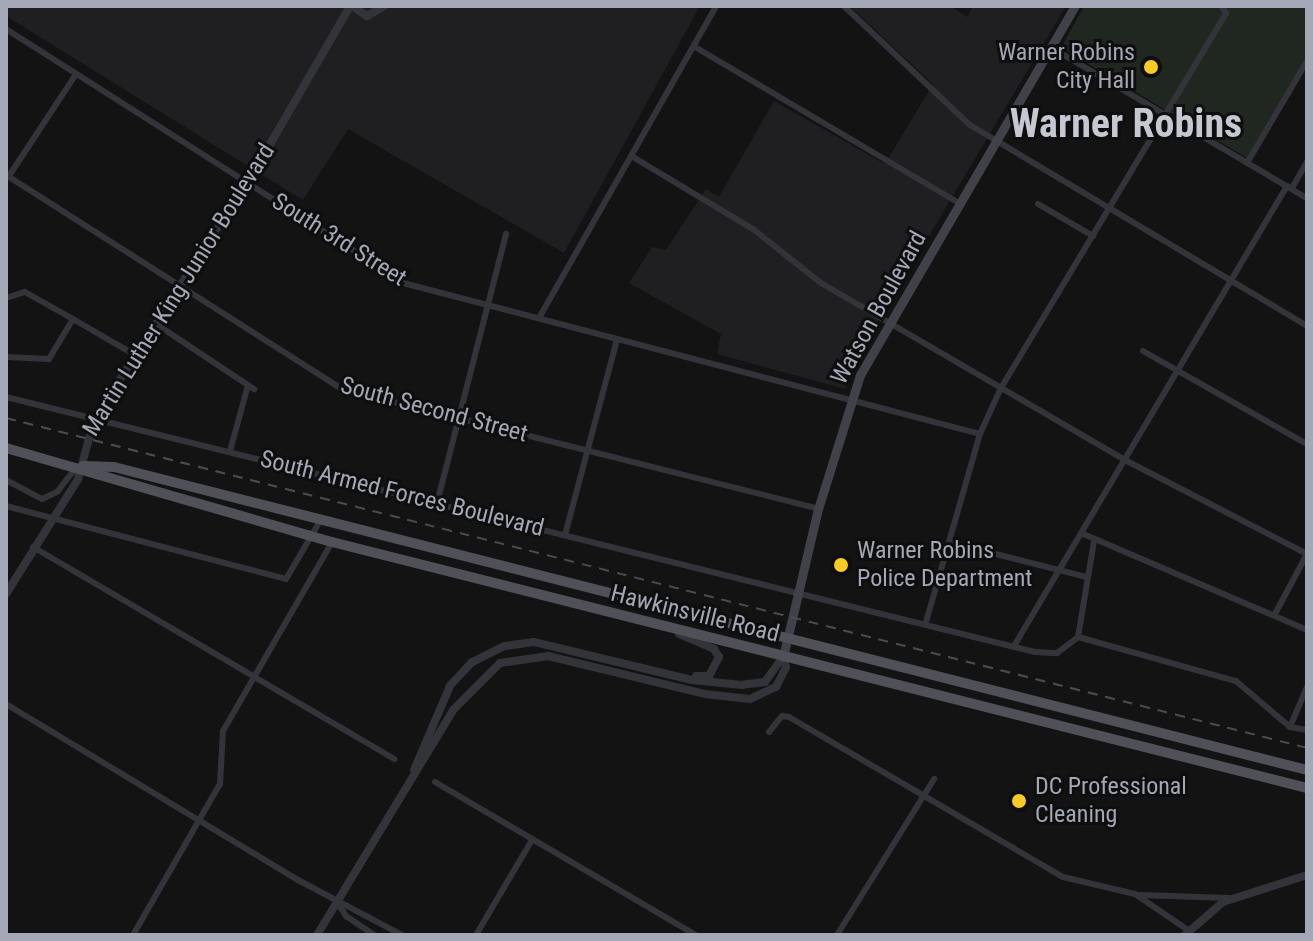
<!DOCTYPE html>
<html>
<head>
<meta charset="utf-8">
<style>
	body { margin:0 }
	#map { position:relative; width:1313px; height:941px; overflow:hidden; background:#131314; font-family:"Roboto Condensed",sans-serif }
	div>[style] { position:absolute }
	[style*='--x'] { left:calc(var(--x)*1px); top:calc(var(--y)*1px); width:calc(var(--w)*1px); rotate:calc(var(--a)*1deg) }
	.built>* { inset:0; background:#1f1f21 }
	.green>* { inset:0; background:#1f2720 }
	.minor>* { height:6px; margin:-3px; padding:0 3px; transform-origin:3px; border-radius:3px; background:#333439 }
	.tertiary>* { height:8px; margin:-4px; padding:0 4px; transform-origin:4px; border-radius:4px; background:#333439 }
	.secondary>* { height:9px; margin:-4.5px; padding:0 4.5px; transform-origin:4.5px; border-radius:4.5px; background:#414249 }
	.primary>* { height:10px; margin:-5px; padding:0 5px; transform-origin:5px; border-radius:5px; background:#4f5058 }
	.rail>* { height:2px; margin-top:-1px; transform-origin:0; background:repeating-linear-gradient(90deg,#4a4b52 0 10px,transparent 0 18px) }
	.dots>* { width:22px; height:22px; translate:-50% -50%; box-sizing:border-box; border:4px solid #0e0e0f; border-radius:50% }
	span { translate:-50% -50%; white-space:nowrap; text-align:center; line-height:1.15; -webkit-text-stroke:6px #0e0e0f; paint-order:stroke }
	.poi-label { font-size:24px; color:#a4a7b5 }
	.right { translate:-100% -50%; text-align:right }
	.left { translate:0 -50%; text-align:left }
	.street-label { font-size:24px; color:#a4a7b5 }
	.town-label { font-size:40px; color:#c5c7d1; font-weight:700 }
	.frame { position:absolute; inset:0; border:8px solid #a4a7b5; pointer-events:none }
</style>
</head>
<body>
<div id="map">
	<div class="built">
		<i style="clip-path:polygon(6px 6px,700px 6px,564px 253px,348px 129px,303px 200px,6px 16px)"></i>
		<i style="clip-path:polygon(850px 6px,950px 6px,967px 17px,973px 6px,1066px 6px,867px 340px,845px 389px,717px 354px,721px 334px,629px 283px,652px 247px,666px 250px,706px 189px,719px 197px,774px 101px,885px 164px,933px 84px)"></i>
	</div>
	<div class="green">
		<i style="clip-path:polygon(1084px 6px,1307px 6px,1307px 59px,1249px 159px,1061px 48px)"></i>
	</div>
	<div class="minor">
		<i style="--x:844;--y:6;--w:173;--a:43.4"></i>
		<i style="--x:970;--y:125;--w:392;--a:30.8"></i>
		<i style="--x:6;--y:29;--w:475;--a:32.5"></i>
		<i style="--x:407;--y:284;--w:592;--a:14.67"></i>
		<i style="--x:695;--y:47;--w:308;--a:30.6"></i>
		<i style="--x:1052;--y:48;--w:296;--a:30.5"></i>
		<i style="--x:633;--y:157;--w:140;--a:31"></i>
		<i style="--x:753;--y:229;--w:87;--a:38.5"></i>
		<i style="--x:821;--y:283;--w:352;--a:30.2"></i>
		<i style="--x:1125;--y:460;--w:205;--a:27.3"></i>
		<i style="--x:1307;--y:554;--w:68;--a:118.1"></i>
		<i style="--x:1247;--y:163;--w:118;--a:-59.5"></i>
		<i style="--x:6;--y:175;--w:398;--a:32.5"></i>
		<i style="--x:342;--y:389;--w:491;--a:14.1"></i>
		<i style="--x:9;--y:176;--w:122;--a:-56.7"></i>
		<i style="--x:1292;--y:188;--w:30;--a:-60"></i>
		<i style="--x:1038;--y:204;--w:64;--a:30.2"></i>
		<i style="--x:6;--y:298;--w:20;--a:-18"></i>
		<i style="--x:25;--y:292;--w:55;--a:29.4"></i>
		<i style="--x:73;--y:319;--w:47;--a:121"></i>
		<i style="--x:49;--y:359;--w:43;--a:-177.3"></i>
		<i style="--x:539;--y:318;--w:359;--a:-60.4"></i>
		<i style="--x:73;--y:319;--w:72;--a:30.1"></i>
		<i style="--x:156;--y:324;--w:118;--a:33.6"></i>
		<i style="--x:1143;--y:351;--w:189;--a:29.6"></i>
		<i style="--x:6;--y:397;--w:1060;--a:13.92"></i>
		<i style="--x:1035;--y:652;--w:22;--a:3"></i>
		<i style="--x:1057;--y:653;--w:26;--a:-37"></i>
		<i style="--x:1078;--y:637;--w:164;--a:15.6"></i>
		<i style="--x:1236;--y:681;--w:71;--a:40.4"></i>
		<i style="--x:1290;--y:727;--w:17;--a:10"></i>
		<i style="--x:230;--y:451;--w:68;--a:-74.7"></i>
		<i style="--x:6;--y:480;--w:41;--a:27.8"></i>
		<i style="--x:42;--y:499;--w:17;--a:-25"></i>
		<i style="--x:57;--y:492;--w:29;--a:-52"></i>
		<i style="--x:437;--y:503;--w:278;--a:-75.6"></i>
		<i style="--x:6;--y:506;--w:289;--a:14.6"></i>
		<i style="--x:286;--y:579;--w:67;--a:-59.6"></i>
		<i style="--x:1081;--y:533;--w:246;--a:23.2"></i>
		<i style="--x:565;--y:535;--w:202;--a:-75.1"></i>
		<i style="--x:952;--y:543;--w:138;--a:14.2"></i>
		<i style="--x:33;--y:547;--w:419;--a:30.4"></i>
		<i style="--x:926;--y:622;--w:196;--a:-74"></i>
		<i style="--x:980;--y:434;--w:51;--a:-65.5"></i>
		<i style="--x:1001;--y:388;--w:437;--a:-59"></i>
		<i style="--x:1226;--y:13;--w:9;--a:-126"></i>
		<i style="--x:1078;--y:637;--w:97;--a:-80.5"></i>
		<i style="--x:1014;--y:646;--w:535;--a:-59.31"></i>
		<i style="--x:6;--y:704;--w:341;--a:31.1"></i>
		<i style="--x:298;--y:880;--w:118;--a:27.9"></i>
		<i style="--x:1290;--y:727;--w:43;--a:-67"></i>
		<i style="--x:769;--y:732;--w:21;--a:-51"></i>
		<i style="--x:782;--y:716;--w:7;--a:8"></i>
		<i style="--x:789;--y:717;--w:317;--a:30.3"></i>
		<i style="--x:1063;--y:877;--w:74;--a:13.3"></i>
		<i style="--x:1135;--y:894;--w:64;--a:34.2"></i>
		<i style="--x:435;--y:782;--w:303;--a:30.4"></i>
		<i style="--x:1140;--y:895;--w:89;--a:1.9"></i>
		<i style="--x:337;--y:902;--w:17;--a:57"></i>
		<i style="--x:346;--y:916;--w:34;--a:34"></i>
		<i style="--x:133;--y:935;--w:174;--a:-60.1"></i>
		<i style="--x:220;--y:784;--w:53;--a:-86.8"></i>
		<i style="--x:223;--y:731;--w:218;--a:-60"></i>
		<i style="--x:476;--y:935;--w:110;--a:-59.5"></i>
		<i style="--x:837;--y:935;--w:184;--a:-58.1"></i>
	</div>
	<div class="tertiary">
		<i style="--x:352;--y:6;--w:18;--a:34"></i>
		<i style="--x:367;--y:16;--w:20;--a:-30"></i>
		<i style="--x:6;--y:594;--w:136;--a:-57.9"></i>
		<i style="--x:78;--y:479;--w:61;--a:-74.8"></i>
		<i style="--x:94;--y:420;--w:303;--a:-57.3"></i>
		<i style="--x:258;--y:165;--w:184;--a:-59.9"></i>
		<i style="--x:679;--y:634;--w:38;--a:23"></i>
		<i style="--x:714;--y:649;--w:9;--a:58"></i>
		<i style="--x:719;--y:657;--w:21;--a:118"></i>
		<i style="--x:709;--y:676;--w:13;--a:180"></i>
		<i style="--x:317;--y:935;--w:264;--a:-58.8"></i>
		<i style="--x:454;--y:709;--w:65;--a:-45"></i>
		<i style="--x:500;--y:663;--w:49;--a:-8.3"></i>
		<i style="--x:548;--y:656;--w:162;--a:13.6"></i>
		<i style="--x:705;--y:694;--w:45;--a:6.3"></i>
		<i style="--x:750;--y:699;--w:29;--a:-25"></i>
		<i style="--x:776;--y:687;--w:22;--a:-63"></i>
		<i style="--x:786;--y:667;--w:10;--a:-107"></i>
		<i style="--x:783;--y:657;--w:31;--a:126"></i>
		<i style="--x:765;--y:682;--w:23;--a:173"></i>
		<i style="--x:742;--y:685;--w:50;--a:-174.3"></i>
		<i style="--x:692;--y:680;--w:163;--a:-166.5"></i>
		<i style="--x:534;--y:642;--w:30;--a:172"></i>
		<i style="--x:504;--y:646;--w:36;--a:153"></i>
		<i style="--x:472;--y:662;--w:33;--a:133"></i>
		<i style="--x:450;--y:686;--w:91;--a:113.2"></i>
		<i style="--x:1185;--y:935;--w:50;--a:-41"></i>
		<i style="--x:1223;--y:902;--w:88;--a:-17.8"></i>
	</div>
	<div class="secondary">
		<i style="--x:783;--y:657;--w:152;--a:-76.7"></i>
		<i style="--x:818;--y:509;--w:140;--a:-72.6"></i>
		<i style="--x:860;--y:375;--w:427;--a:-59.8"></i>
	</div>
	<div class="primary">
		<i style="--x:6;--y:448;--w:339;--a:16.1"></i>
		<i style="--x:332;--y:542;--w:1006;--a:14.16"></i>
		<i style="--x:83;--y:466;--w:31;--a:2"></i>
		<i style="--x:114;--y:467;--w:1231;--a:14.25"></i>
	</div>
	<div class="rail">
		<i style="--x:6;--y:418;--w:1342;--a:14.23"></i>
	</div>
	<div class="dots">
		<i style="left:1151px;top:67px;background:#f6ca28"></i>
		<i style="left:841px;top:565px;background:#f6ca28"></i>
		<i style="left:1019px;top:801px;background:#f6ca28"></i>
	</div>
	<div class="poi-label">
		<span class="right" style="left:1135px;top:67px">Warner Robins<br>City Hall</span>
		<span class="left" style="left:857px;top:565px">Warner Robins<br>Police Department</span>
		<span class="left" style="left:1035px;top:801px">DC Professional<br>Cleaning</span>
	</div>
	<div class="street-label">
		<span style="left:339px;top:240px;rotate:32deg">South 3rd Street</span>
		<span style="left:179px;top:290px;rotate:-58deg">Martin Luther King Junior Boulevard</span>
		<span style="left:879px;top:308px;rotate:-61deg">Watson Boulevard</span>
		<span style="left:434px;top:410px;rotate:15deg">South Second Street</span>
		<span style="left:402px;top:494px;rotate:14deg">South Armed Forces Boulevard</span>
		<span style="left:695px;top:614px;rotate:14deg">Hawkinsville Road</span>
	</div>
	<div class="town-label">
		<span style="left:1126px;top:124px">Warner Robins</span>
	</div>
	<div class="frame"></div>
</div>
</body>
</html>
